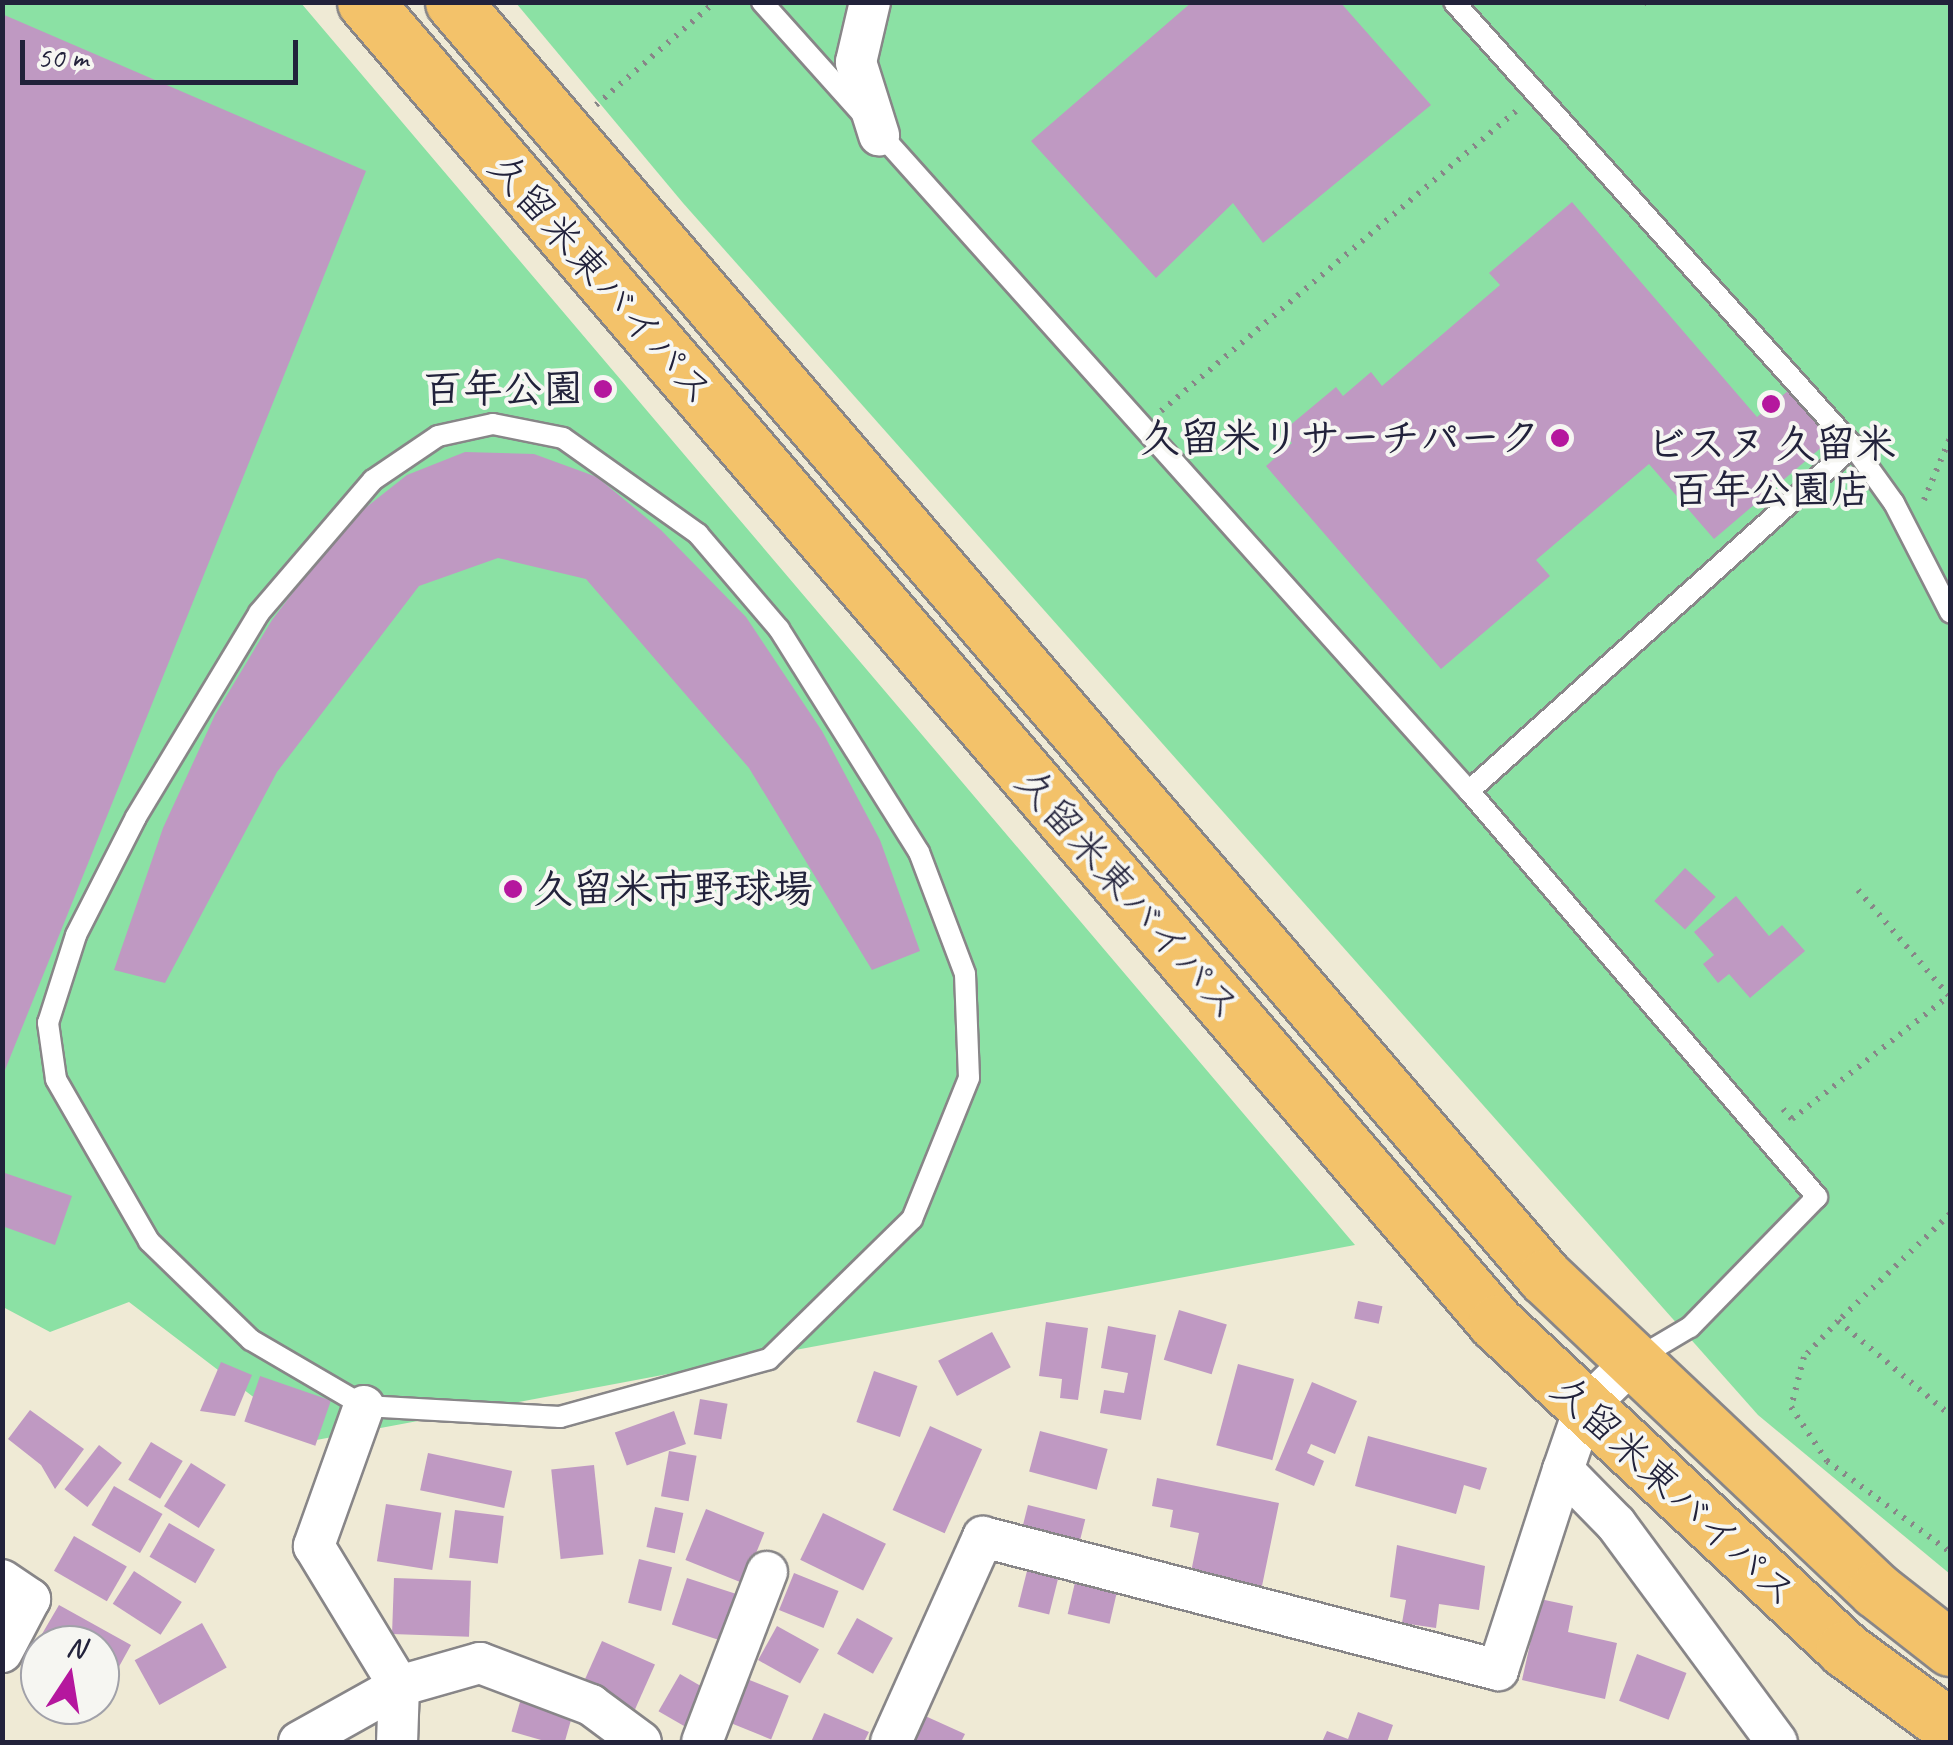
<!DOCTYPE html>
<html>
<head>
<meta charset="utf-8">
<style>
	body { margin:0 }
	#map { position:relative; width:1953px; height:1745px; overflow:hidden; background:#efead5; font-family:Caveat,"Klee One",sans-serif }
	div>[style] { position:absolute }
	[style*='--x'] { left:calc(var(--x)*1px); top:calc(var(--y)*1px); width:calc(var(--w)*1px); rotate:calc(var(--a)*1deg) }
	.green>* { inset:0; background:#8be1a4 }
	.building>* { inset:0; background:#bf99c2; transform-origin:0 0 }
	.path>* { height:6px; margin-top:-3px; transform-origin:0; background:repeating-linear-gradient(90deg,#888688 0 2.5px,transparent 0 10.5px) }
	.roads { filter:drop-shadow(2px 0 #888688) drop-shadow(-2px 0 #888688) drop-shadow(0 2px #888688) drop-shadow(0 -2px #888688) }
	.service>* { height:20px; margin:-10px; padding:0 10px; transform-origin:10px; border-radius:10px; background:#fff }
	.minor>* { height:40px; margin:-20px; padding:0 20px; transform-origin:20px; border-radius:20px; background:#fff }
	.trunk>* { height:55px; margin:-27.5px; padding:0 27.5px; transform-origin:27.5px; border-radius:27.5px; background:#f3c26a }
	.dots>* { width:28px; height:28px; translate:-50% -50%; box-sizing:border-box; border:5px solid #f6f6f2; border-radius:50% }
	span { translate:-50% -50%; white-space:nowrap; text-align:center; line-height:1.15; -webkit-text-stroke:8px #f6f6f2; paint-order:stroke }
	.street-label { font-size:40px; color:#22223b }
	.poi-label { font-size:40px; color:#22223b; font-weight:700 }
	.right { translate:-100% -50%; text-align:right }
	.left { translate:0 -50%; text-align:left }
	.frame { position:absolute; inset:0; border:5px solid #22223b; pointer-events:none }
	.north { position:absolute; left:20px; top:1625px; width:100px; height:100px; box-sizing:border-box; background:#f6f6f2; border:2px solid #a1a1a9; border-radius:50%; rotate:12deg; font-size:28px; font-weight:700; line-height:40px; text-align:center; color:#22223b }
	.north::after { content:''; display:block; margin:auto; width:35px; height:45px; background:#b5179e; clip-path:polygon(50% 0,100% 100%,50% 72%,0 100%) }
	.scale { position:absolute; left:20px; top:40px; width:278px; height:45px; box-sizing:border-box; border:5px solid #22223b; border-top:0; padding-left:12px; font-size:30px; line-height:35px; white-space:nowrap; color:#22223b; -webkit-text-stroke:8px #f6f6f2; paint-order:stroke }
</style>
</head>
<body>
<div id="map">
	<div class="green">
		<i style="clip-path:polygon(2px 3px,301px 3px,1355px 1245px,311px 1441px,129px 1302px,50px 1332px,3px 1307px)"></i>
		<i style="clip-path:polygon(516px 3px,1950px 3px,1950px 1574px,1758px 1415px,683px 203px)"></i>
	</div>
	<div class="building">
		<i style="clip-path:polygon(1192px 2px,1340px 2px,1431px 105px,1263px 243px,1233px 203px,1156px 278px,1031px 141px)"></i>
		<i style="clip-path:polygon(2px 14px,366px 171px,3px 1075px,2px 1075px)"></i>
		<i style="clip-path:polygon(1572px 202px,1757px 417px,1789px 390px,1805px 409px,1817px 399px,1843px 429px,1714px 539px,1649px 464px,1536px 560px,1550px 576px,1441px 669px,1266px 466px,1292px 443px,1282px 432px,1336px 387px,1343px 396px,1371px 372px,1382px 386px,1500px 285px,1489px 273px)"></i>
		<i style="clip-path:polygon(465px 452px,534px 454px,597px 477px,661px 530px,746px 617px,822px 731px,880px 840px,920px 951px,872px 970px,749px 768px,586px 579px,498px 558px,419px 586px,277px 772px,165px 983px,114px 970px,163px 828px,215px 715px,272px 620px,345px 524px,407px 475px)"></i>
		<i style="left:1685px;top:868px;width:42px;height:45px;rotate:43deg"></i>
		<i style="clip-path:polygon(1736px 896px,1769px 936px,1782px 925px,1805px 951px,1750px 998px,1729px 974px,1718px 983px,1703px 964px,1714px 955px,1694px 932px)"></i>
		<i style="clip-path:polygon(2px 1172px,72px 1196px,55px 1245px,2px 1226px)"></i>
		<i style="left:1358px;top:1301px;width:25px;height:18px;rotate:12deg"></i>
		<i style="left:1179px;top:1310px;width:50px;height:52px;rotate:17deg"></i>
		<i style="clip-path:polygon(1046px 1322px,1088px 1328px,1078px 1400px,1060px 1398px,1062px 1379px,1039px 1376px)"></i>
		<i style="clip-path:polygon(1108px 1326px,1156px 1335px,1141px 1420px,1100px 1413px,1104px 1390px,1124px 1393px,1128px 1373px,1101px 1368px)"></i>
		<i style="left:992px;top:1332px;width:40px;height:61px;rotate:62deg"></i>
		<i style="clip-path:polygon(221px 1362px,252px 1375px,235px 1416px,200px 1411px)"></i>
		<i style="left:1238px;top:1364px;width:58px;height:84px;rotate:15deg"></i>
		<i style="left:874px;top:1371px;width:46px;height:54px;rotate:19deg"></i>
		<i style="left:260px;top:1376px;width:75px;height:48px;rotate:19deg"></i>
		<i style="clip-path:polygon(1312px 1382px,1357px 1401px,1335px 1454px,1311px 1444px,1307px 1453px,1324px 1461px,1314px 1486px,1275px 1470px)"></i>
		<i style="left:700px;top:1399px;width:28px;height:36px;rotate:10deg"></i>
		<i style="clip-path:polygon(30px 1410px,84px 1449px,55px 1489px,41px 1465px,8px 1439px)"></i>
		<i style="left:674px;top:1411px;width:35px;height:63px;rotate:70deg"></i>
		<i style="left:930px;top:1426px;width:57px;height:92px;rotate:24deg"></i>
		<i style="left:1040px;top:1431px;width:70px;height:42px;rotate:15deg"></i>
		<i style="clip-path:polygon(1368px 1436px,1487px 1468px,1480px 1490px,1464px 1485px,1456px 1514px,1355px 1486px)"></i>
		<i style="left:151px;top:1442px;width:37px;height:44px;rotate:31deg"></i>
		<i style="left:99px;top:1445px;width:29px;height:56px;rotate:38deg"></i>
		<i style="left:669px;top:1451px;width:28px;height:46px;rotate:10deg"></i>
		<i style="left:428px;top:1453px;width:86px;height:38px;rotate:12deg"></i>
		<i style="left:191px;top:1463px;width:41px;height:51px;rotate:32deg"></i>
		<i style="left:594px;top:1465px;width:90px;height:43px;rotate:84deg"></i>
		<i style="clip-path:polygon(1157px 1478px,1279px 1503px,1262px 1586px,1191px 1572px,1199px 1533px,1170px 1527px,1173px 1510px,1152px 1506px)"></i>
		<i style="left:114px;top:1486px;width:56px;height:45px;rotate:30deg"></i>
		<i style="left:386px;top:1504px;width:56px;height:58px;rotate:9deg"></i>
		<i style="left:1028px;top:1505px;width:59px;height:29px;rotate:14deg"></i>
		<i style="left:655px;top:1507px;width:29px;height:41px;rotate:12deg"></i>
		<i style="left:706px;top:1509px;width:63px;height:55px;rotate:22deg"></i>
		<i style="left:455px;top:1510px;width:49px;height:48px;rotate:7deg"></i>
		<i style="left:823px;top:1513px;width:70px;height:52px;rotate:26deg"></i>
		<i style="left:169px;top:1523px;width:53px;height:39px;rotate:30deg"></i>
		<i style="left:74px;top:1536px;width:61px;height:40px;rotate:30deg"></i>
		<i style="clip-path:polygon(1397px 1545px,1485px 1566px,1479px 1610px,1439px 1604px,1436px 1628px,1402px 1623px,1406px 1600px,1390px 1597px)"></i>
		<i style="left:639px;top:1559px;width:34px;height:45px;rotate:14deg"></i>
		<i style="left:1028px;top:1567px;width:32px;height:41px;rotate:14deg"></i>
		<i style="left:134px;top:1571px;width:57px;height:39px;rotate:33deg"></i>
		<i style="left:794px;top:1573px;width:48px;height:40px;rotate:22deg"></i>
		<i style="left:394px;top:1578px;width:77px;height:56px;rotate:2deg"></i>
		<i style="left:687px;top:1578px;width:56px;height:49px;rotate:18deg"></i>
		<i style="left:1076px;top:1578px;width:43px;height:37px;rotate:13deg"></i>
		<i style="clip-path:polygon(1540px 1599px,1573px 1606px,1568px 1632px,1617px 1643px,1605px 1699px,1522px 1680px)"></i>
		<i style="clip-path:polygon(59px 1605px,131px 1645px,100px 1701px,100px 1645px,40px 1645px,40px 1658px,32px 1651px)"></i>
		<i style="left:857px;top:1618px;width:41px;height:41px;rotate:29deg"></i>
		<i style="left:202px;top:1623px;width:51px;height:77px;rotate:61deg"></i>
		<i style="left:777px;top:1626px;width:48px;height:39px;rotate:29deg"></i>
		<i style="left:602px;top:1641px;width:58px;height:49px;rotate:24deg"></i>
		<i style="left:1637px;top:1654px;width:53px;height:50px;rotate:21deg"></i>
		<i style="left:680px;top:1674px;width:34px;height:43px;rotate:30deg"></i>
		<i style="left:747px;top:1679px;width:45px;height:47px;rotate:22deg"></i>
		<i style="left:522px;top:1695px;width:54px;height:38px;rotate:16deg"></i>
		<i style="clip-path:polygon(1358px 1712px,1393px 1725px,1387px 1742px,1322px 1742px,1327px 1731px,1348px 1739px)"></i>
		<i style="clip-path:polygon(824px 1713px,869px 1732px,864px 1742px,811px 1742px)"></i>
		<i style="clip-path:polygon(923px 1715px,965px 1734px,961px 1742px,911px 1742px)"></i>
	</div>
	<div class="path">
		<i style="--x:1646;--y:2;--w:9;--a:49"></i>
		<i style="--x:596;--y:105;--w:157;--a:-40.9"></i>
		<i style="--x:1161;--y:411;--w:468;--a:-40.2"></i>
		<i style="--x:1924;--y:500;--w:67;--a:-67.2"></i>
		<i style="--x:1858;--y:890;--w:141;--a:49.3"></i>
		<i style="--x:1783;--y:1109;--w:13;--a:48"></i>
		<i style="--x:1792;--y:1119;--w:201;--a:-38.1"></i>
		<i style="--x:1950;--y:1214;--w:155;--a:136.3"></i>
		<i style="--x:1838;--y:1321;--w:146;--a:40"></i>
		<i style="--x:1838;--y:1321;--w:50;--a:133.4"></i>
		<i style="--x:1804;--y:1357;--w:52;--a:104.6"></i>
		<i style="--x:1791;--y:1407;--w:65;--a:56.3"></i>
		<i style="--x:1827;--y:1461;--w:153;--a:36.5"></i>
	</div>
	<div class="roads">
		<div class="service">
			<i style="--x:762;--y:2;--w:1059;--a:48.14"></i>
			<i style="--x:1469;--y:791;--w:535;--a:49.4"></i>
			<i style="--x:1817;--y:1197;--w:182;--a:134.3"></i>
			<i style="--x:1690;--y:1327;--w:63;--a:149.3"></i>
			<i style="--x:1454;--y:2;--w:597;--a:48.06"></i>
			<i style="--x:1853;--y:446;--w:70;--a:54.3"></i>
			<i style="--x:1894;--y:503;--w:123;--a:62.8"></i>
			<i style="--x:493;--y:424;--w:71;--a:11.3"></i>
			<i style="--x:563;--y:438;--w:166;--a:35.4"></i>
			<i style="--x:698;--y:534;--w:125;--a:49.5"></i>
			<i style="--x:779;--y:629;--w:263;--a:57.9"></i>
			<i style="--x:919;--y:852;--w:130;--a:69.3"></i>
			<i style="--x:965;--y:974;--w:104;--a:87.8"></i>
			<i style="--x:969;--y:1078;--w:152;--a:112"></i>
			<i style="--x:912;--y:1219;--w:200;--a:135.6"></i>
			<i style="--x:769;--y:1359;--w:217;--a:164.5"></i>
			<i style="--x:560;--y:1417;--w:196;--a:-176.8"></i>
			<i style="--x:364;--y:1406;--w:131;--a:-149.7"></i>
			<i style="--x:251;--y:1340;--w:142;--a:-135.9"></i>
			<i style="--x:149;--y:1241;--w:187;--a:-119.9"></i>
			<i style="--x:56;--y:1079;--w:57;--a:-98.1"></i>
			<i style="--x:48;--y:1023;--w:92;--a:-72.3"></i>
			<i style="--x:76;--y:935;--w:132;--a:-63"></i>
			<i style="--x:136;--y:817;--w:238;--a:-58.9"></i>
			<i style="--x:259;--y:613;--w:175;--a:-49.4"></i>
			<i style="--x:373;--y:480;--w:78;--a:-34.1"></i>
			<i style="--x:438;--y:436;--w:56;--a:-12.3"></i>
			<i style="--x:1469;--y:791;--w:516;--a:-41.94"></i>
		</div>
		<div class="minor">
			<i style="--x:870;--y:2;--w:62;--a:103.1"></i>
			<i style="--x:856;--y:62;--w:77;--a:72.5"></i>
			<i style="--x:1633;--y:1361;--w:69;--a:135.6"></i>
			<i style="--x:1584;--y:1409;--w:65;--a:109"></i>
			<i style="--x:1563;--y:1470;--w:76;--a:45.5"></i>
			<i style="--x:1616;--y:1524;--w:271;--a:53.6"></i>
			<i style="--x:364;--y:1406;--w:149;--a:109.7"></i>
			<i style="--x:314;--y:1546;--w:164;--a:58.7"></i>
			<i style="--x:399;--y:1686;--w:56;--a:92"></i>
			<i style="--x:2;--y:1580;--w:34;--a:34"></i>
			<i style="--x:30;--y:1599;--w:60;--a:117.8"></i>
			<i style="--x:299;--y:1742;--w:115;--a:-29.2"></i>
			<i style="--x:399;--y:1686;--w:84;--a:-15.9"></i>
			<i style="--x:480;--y:1663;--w:119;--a:20.7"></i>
			<i style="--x:591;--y:1705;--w:62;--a:36.5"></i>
			<i style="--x:702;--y:1742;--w:182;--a:-69.1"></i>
			<i style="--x:891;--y:1742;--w:225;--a:-65.8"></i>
			<i style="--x:983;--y:1537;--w:532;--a:14.48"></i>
			<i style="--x:1498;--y:1670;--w:210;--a:-72"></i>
		</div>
		<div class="trunk">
			<i style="--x:365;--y:2;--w:1739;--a:49.43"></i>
			<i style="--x:1496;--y:1323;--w:477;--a:43.1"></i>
			<i style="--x:1844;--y:1649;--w:132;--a:36.3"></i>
			<i style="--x:453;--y:2;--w:1679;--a:49.42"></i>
			<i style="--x:1545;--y:1277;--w:456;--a:43.4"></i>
			<i style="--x:1876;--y:1590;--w:94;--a:38.1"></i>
		</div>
	</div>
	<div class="dots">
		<i style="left:603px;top:389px;background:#b5179e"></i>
		<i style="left:1771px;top:404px;background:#b5179e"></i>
		<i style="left:1560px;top:438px;background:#b5179e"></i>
		<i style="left:513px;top:889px;background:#b5179e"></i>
	</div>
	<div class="street-label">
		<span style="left:601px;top:279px;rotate:49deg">久留米東バイパス</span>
		<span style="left:1128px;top:894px;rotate:49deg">久留米東バイパス</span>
		<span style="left:1674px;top:1491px;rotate:43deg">久留米東バイパス</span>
	</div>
	<div class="poi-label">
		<span class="right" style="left:583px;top:389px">百年公園</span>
		<span class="right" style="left:1540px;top:438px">久留米リサーチパーク</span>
		<span style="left:1771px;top:467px">ビスヌ 久留米<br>百年公園店</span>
		<span class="left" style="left:533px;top:889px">久留米市野球場</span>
	</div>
	<div class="frame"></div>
	<div class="north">N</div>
	<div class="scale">50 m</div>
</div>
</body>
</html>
